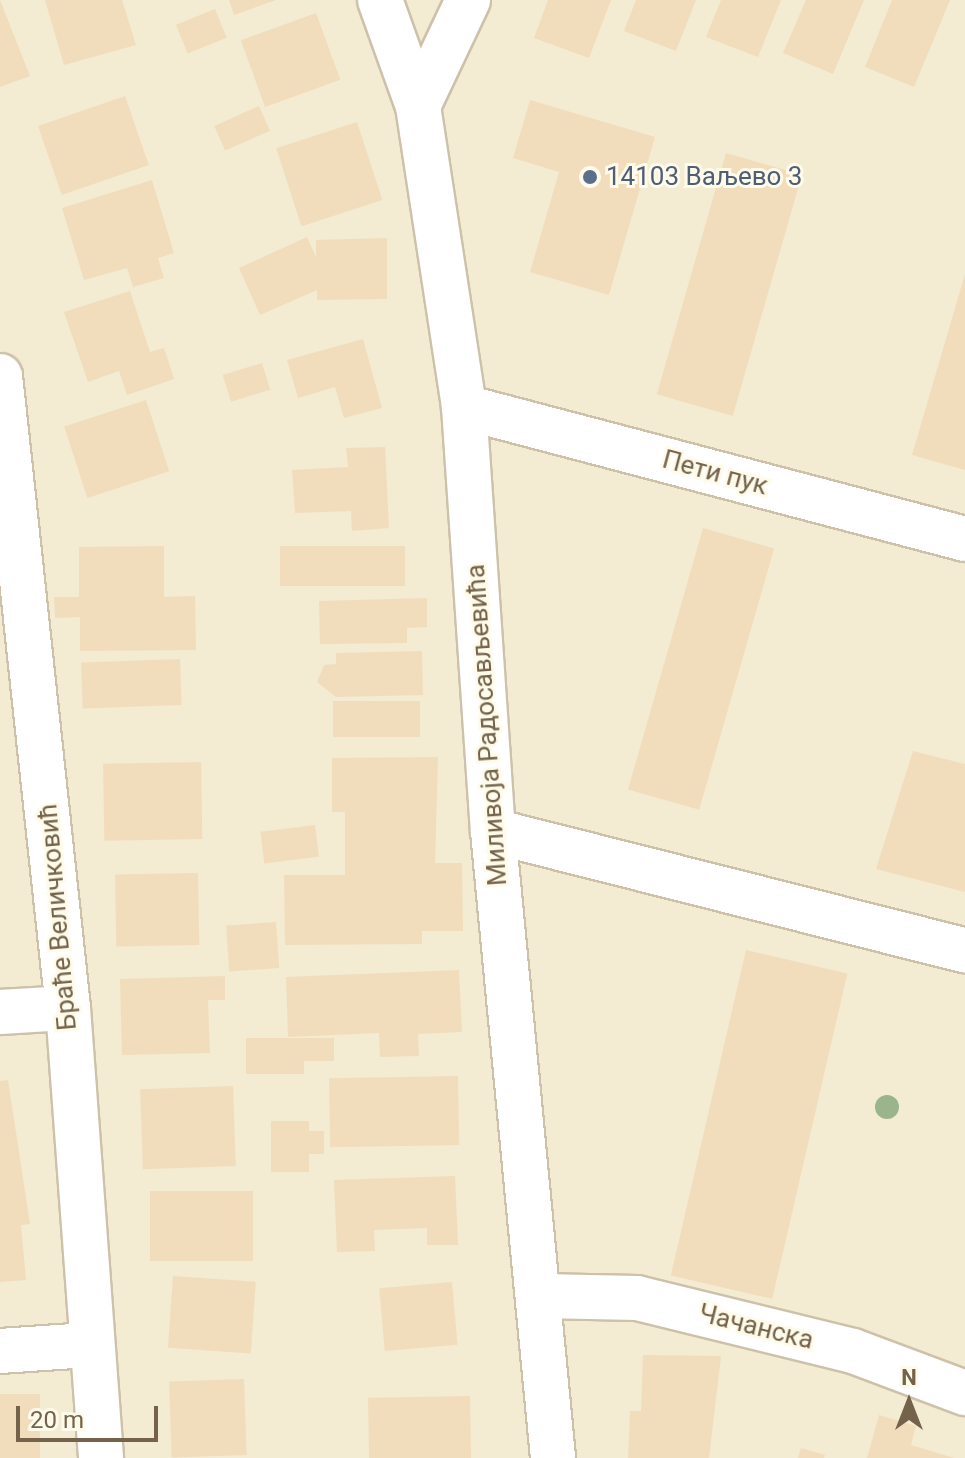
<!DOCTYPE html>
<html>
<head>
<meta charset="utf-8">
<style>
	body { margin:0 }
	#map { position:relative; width:965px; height:1458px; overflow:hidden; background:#fcf8e4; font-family:Roboto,sans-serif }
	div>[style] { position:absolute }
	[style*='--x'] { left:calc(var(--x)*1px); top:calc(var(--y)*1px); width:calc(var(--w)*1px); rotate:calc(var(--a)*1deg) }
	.residential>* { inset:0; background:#f3ebd2; transform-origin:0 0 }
	.building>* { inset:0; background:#f1ddbc; transform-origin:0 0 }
	.roads { filter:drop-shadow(2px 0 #cdc1aa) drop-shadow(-2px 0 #cdc1aa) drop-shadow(0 2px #cdc1aa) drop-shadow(0 -2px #cdc1aa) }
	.minor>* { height:44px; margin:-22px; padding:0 22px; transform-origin:22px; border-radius:22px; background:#fff }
	.trees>* { width:24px; height:24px; margin:-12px; border-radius:50%; background:#9ab58c }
	.dots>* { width:22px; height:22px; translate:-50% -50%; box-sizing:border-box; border:4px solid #fffbea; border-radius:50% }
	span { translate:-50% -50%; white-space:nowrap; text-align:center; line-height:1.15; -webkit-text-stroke:6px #fffbea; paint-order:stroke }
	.service-label { font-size:26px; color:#4e5e75 }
	.left { translate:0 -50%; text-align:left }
	.street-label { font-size:26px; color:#74624a }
	.north { position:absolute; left:869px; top:1362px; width:80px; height:80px; -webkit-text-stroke:6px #fffbea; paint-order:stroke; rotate:0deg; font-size:22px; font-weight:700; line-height:32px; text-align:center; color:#74624a }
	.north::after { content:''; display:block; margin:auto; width:28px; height:36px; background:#74624a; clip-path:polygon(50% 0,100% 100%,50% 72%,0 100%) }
	.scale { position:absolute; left:16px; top:1406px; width:142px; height:36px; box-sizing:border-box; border:4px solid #74624a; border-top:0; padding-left:10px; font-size:24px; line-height:28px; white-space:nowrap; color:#74624a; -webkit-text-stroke:6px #fffbea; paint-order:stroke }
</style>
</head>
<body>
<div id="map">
	<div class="residential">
		<i style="left:0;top:0;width:965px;height:1458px"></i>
	</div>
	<div class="building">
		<i style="clip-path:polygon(0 0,30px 76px,0 87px)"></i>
		<i style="clip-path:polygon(45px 0,122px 0,136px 45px,64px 65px)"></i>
		<i style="clip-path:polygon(229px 0,276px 0,234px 15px)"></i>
		<i style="clip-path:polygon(548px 0,611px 0,589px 58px,534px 38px)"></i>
		<i style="clip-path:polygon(636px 0,696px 0,676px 51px,624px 31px)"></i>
		<i style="clip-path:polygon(721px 0,781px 0,758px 57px,706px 37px)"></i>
		<i style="clip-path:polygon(806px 0,864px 0,833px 74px,783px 53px)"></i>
		<i style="clip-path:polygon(892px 0,950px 0,914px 87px,865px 67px)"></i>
		<i style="left:215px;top:9px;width:31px;height:42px;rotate:68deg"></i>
		<i style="left:316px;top:13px;width:71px;height:80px;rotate:70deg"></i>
		<i style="left:125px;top:96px;width:73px;height:92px;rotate:71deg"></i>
		<i style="clip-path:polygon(530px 100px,655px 137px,609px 295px,530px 272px,559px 172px,513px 158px)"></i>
		<i style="left:259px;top:106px;width:27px;height:49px;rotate:66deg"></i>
		<i style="left:357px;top:122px;width:82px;height:85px;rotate:72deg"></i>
		<i style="left:726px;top:153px;width:79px;height:251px;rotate:16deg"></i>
		<i style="clip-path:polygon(152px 180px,174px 253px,158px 258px,164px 278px,133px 287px,127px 268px,84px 280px,62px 208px)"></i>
		<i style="clip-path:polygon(307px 237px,316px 257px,316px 240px,387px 238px,387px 299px,317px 300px,317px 290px,260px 315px,239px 268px)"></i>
		<i style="clip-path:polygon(965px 274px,965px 470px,912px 455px)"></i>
		<i style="clip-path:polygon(130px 291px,150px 352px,164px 348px,174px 379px,127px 395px,119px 371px,88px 382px,64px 312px)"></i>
		<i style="clip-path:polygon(363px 339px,382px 408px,344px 418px,335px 387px,298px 398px,287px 360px)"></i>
		<i style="left:262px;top:363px;width:28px;height:41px;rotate:73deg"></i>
		<i style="left:146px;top:400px;width:75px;height:86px;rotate:72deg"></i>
		<i style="clip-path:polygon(385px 447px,389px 528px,352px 531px,351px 511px,295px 513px,292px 470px,348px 467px,346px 448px)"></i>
		<i style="left:703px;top:528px;width:74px;height:272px;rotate:16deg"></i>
		<i style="clip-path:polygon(164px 546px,164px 597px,195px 596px,196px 650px,80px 651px,80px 617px,55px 618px,54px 597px,79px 597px,79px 547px)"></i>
		<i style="left:405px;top:546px;width:40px;height:125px;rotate:90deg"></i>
		<i style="clip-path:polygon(427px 598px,427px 627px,407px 628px,407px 643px,320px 644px,319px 601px)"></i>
		<i style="clip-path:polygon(422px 651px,423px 695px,336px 697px,317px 682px,324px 665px,336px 664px,336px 653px)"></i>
		<i style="left:180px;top:659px;width:46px;height:99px;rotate:88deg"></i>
		<i style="left:420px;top:701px;width:36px;height:87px;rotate:90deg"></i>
		<i style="clip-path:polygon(913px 751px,965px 764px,965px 892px,876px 869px)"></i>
		<i style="clip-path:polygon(438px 757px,435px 863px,462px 863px,463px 931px,422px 931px,422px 944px,285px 945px,284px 875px,345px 875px,345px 812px,332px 812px,332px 758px)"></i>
		<i style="left:201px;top:762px;width:77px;height:98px;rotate:89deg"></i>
		<i style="left:315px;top:825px;width:32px;height:55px;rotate:83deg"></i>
		<i style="left:198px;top:873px;width:72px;height:83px;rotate:89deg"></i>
		<i style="left:276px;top:922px;width:46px;height:50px;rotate:86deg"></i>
		<i style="left:746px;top:950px;width:104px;height:334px;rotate:13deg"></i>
		<i style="clip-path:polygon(459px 970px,462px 1032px,418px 1034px,419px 1056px,380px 1057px,379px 1033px,288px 1037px,286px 977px)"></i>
		<i style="clip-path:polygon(225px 976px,225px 1000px,208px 1000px,210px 1053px,122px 1055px,120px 979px)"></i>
		<i style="clip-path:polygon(246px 1038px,334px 1038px,334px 1061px,304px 1061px,304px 1074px,246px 1074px)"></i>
		<i style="left:458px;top:1076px;width:69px;height:129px;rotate:89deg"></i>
		<i style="clip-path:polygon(8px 1080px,30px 1224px,21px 1225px,26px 1280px,0 1282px,0 1081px)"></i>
		<i style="left:233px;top:1086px;width:80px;height:93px;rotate:88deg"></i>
		<i style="clip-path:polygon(271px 1121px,309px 1121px,309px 1131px,324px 1131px,324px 1154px,309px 1154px,309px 1172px,271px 1172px)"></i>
		<i style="clip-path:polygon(455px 1176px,458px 1245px,427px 1245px,427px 1228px,374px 1230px,375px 1251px,337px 1252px,334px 1180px)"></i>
		<i style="left:150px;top:1191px;width:103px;height:70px"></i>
		<i style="left:173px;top:1276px;width:83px;height:72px;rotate:4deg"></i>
		<i style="left:452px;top:1282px;width:63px;height:73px;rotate:85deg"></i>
		<i style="clip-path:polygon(643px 1355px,721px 1356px,709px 1458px,628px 1458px,630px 1411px,641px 1411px)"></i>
		<i style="left:244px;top:1379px;width:76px;height:75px;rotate:88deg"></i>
		<i style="left:0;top:1394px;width:40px;height:64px"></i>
		<i style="left:470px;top:1396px;width:62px;height:102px;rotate:89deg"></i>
		<i style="clip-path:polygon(879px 1415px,916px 1426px,911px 1445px,954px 1458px,867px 1458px)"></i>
		<i style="clip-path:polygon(801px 1448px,825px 1455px,824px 1458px,798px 1458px)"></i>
	</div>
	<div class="roads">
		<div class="minor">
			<i style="--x:380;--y:0;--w:113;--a:70.3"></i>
			<i style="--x:418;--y:106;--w:304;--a:81.3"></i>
			<i style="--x:464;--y:407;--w:425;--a:86.1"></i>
			<i style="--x:493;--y:831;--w:630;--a:84.53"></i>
			<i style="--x:418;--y:106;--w:117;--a:-64.7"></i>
			<i style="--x:0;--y:376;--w:636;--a:83.86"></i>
			<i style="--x:68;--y:1008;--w:451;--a:85.8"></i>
			<i style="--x:464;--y:407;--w:518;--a:14.76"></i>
			<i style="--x:493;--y:831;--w:487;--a:14.2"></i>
			<i style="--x:0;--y:1012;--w:68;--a:-3.4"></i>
			<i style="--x:541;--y:1296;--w:96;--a:1.2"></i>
			<i style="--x:637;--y:1298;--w:222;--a:13.8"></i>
			<i style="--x:853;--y:1351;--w:120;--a:20.6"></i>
			<i style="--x:0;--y:1351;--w:88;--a:-3.9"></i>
		</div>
	</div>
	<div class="trees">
		<i style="left:887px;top:1107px"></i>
	</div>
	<div class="dots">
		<i style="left:590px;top:177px;background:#5c6f8a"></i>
	</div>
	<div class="service-label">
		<span class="left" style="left:606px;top:177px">14103 Ваљево 3</span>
	</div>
	<div class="street-label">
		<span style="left:715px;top:473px;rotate:15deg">Пети пук</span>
		<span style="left:487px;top:725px;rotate:-94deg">Миливоја Радосављевића</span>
		<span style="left:58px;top:917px;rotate:-95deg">Браће Величковић</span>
		<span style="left:756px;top:1327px;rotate:14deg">Чачанска</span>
	</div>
	<div class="north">N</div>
	<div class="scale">20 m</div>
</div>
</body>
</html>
